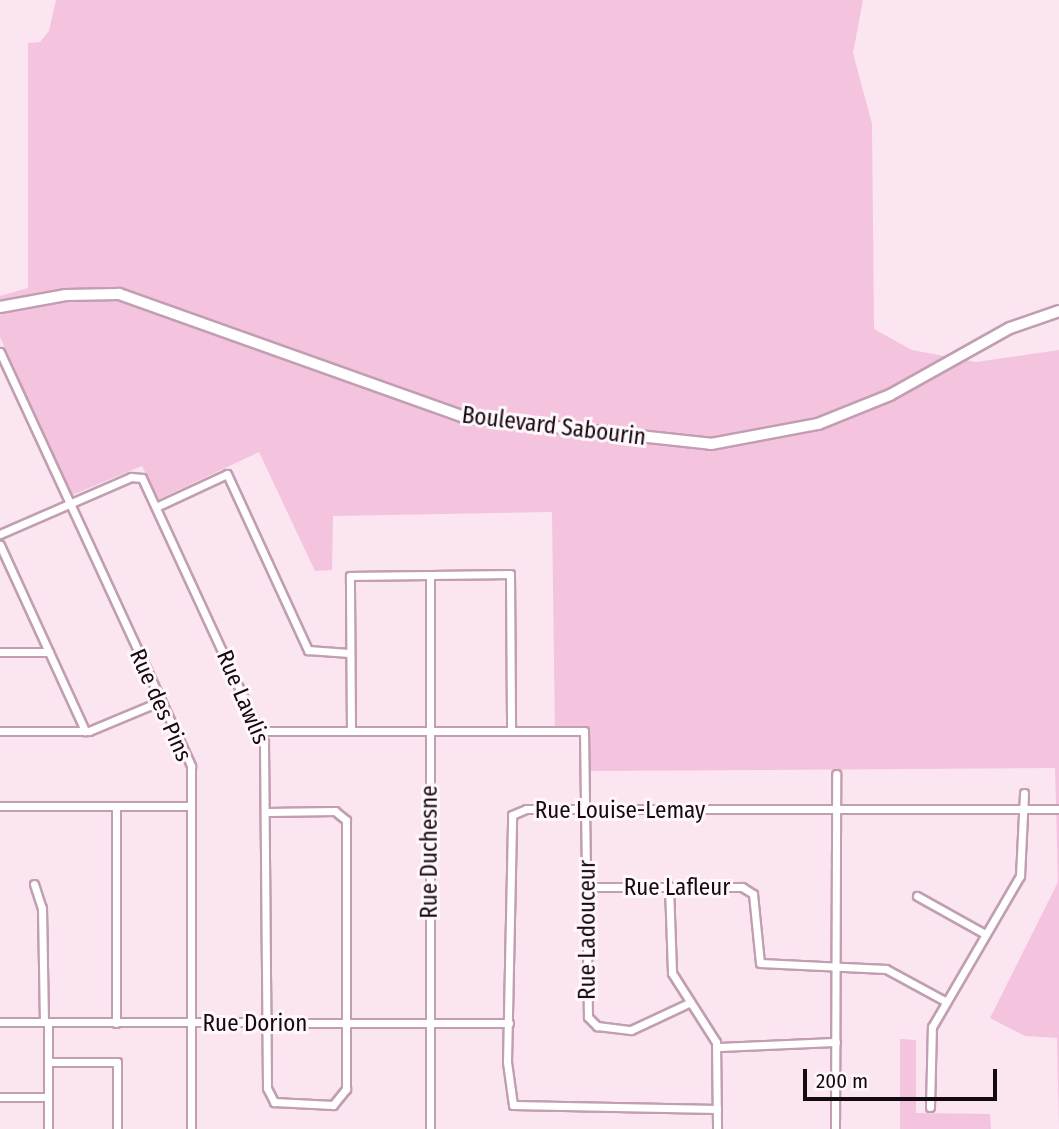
<!DOCTYPE html>
<html>
<head>
<meta charset="utf-8">
<style>
	body { margin:0 }
	#map { position:relative; width:1059px; height:1129px; overflow:hidden; background:#fbe5f1; font-family:"Fira Sans Condensed",sans-serif }
	div>[style] { position:absolute }
	[style*='--x'] { left:calc(var(--x)*1px); top:calc(var(--y)*1px); width:calc(var(--w)*1px); rotate:calc(var(--a)*1deg) }
	.green>* { inset:0; background:#f4c3de }
	.roads { filter:drop-shadow(2px 0 #c19eb1) drop-shadow(-2px 0 #c19eb1) drop-shadow(0 2px #c19eb1) drop-shadow(0 -2px #c19eb1) }
	.street>* { height:7px; margin:-3.5px; padding:0 3.5px; transform-origin:3.5px; border-radius:3.5px; background:#fff }
	.secondary>* { height:10px; margin:-5px; padding:0 5px; transform-origin:5px; border-radius:5px; background:#fff }
	span { translate:-50% -50%; white-space:nowrap; text-align:center; line-height:1.15; -webkit-text-stroke:6px #fff7fb; paint-order:stroke }
	.street-label { font-size:23px; color:#160a11 }
	.scale { position:absolute; left:803px; top:1069px; width:194px; height:32px; box-sizing:border-box; border:4px solid #160a11; border-top:0; padding-left:9px; font-size:21px; line-height:24px; white-space:nowrap; color:#160a11; -webkit-text-stroke:5px #fff7fb; paint-order:stroke }
</style>
</head>
<body>
<div id="map">
	<div class="green">
		<i style="clip-path:polygon(56px 0,863px 0,853px 53px,872px 124px,874px 329px,912px 350px,976px 362px,1059px 350px,1059px 1129px,1057px 1038px,1025px 1036px,990px 1018px,1058px 882px,1055px 768px,590px 771px,590px 735px,555px 735px,552px 512px,333px 516px,332px 570px,315px 571px,259px 452px,159px 499px,142px 466px,72px 495px,0 337px,0 296px,28px 288px,28px 43px,40px 42px,49px 31px)"></i>
		<i style="clip-path:polygon(900px 1039px,916px 1040px,916px 1113px,990px 1114px,991px 1129px,900px 1129px)"></i>
	</div>
	<div class="roads">
		<div class="street">
			<i style="--x:0;--y:352;--w:456;--a:65.2"></i>
			<i style="--x:191;--y:766;--w:363;--a:90"></i>
			<i style="--x:156;--y:507;--w:78;--a:-24.9"></i>
			<i style="--x:227;--y:474;--w:194;--a:65.3"></i>
			<i style="--x:308;--y:650;--w:41;--a:4.2"></i>
			<i style="--x:0;--y:534;--w:143;--a:-23.5"></i>
			<i style="--x:131;--y:477;--w:11;--a:5"></i>
			<i style="--x:142;--y:478;--w:291;--a:65.2"></i>
			<i style="--x:264;--y:742;--w:346;--a:89.5"></i>
			<i style="--x:267;--y:1088;--w:16;--a:63"></i>
			<i style="--x:274;--y:1102;--w:59;--a:2.9"></i>
			<i style="--x:333;--y:1105;--w:21;--a:-51"></i>
			<i style="--x:346;--y:1089;--w:269;--a:-90"></i>
			<i style="--x:346;--y:820;--w:14;--a:-141"></i>
			<i style="--x:335;--y:811;--w:67;--a:179.1"></i>
			<i style="--x:0;--y:545;--w:205;--a:65.4"></i>
			<i style="--x:430;--y:575;--w:554;--a:90"></i>
			<i style="--x:0;--y:652;--w:49;--a:0"></i>
			<i style="--x:0;--y:731;--w:89;--a:0"></i>
			<i style="--x:89;--y:731;--w:78;--a:-22.6"></i>
			<i style="--x:261;--y:731;--w:323;--a:0"></i>
			<i style="--x:584;--y:731;--w:286;--a:89.2"></i>
			<i style="--x:588;--y:1017;--w:13;--a:45"></i>
			<i style="--x:597;--y:1026;--w:34;--a:7"></i>
			<i style="--x:631;--y:1030;--w:64;--a:-25"></i>
			<i style="--x:351;--y:731;--w:155;--a:-90.4"></i>
			<i style="--x:350;--y:576;--w:160;--a:-0.7"></i>
			<i style="--x:510;--y:574;--w:157;--a:89.6"></i>
			<i style="--x:0;--y:806;--w:191;--a:0"></i>
			<i style="--x:116;--y:806;--w:217;--a:90"></i>
			<i style="--x:34;--y:884;--w:25;--a:72"></i>
			<i style="--x:42;--y:908;--w:114;--a:89"></i>
			<i style="--x:669;--y:886;--w:87;--a:88"></i>
			<i style="--x:672;--y:973;--w:82;--a:57.5"></i>
			<i style="--x:716;--y:1042;--w:87;--a:89.3"></i>
			<i style="--x:587;--y:887;--w:155;--a:0"></i>
			<i style="--x:742;--y:887;--w:13;--a:32"></i>
			<i style="--x:753;--y:894;--w:69;--a:84.2"></i>
			<i style="--x:760;--y:963;--w:126;--a:2.7"></i>
			<i style="--x:886;--y:969;--w:67;--a:28.5"></i>
			<i style="--x:917;--y:896;--w:78;--a:29.2"></i>
			<i style="--x:0;--y:1022;--w:509;--a:0.11"></i>
			<i style="--x:48;--y:1022;--w:107;--a:90"></i>
			<i style="--x:717;--y:1047;--w:119;--a:-2.4"></i>
			<i style="--x:48;--y:1062;--w:69;--a:0"></i>
			<i style="--x:117;--y:1062;--w:67;--a:90"></i>
			<i style="--x:0;--y:1097;--w:48;--a:0"></i>
			<i style="--x:930;--y:1107;--w:80;--a:-88.6"></i>
			<i style="--x:932;--y:1027;--w:175;--a:-59.8"></i>
			<i style="--x:1020;--y:876;--w:83;--a:-87.2"></i>
			<i style="--x:717;--y:1109;--w:204;--a:-178.9"></i>
			<i style="--x:513;--y:1105;--w:43;--a:-97.9"></i>
			<i style="--x:507;--y:1062;--w:247;--a:-88.8"></i>
			<i style="--x:512;--y:815;--w:15;--a:-23"></i>
			<i style="--x:526;--y:809;--w:533;--a:0"></i>
			<i style="--x:835;--y:1129;--w:355;--a:-89.8"></i>
		</div>
		<div class="secondary">
			<i style="--x:0;--y:307;--w:67;--a:-10.3"></i>
			<i style="--x:66;--y:295;--w:53;--a:-1.1"></i>
			<i style="--x:119;--y:294;--w:366;--a:19.6"></i>
			<i style="--x:464;--y:417;--w:248;--a:6.2"></i>
			<i style="--x:711;--y:444;--w:109;--a:-10.6"></i>
			<i style="--x:818;--y:424;--w:78;--a:-21.9"></i>
			<i style="--x:890;--y:395;--w:137;--a:-29.2"></i>
			<i style="--x:1010;--y:328;--w:52;--a:-19.1"></i>
		</div>
	</div>
	<div class="street-label">
		<span style="left:554px;top:426px;rotate:7deg">Boulevard Sabourin</span>
		<span style="left:243px;top:697px;rotate:67deg">Rue Lawlis</span>
		<span style="left:161px;top:705px;rotate:66deg">Rue des Pins</span>
		<span style="left:620px;top:810px">Rue Louise-Lemay</span>
		<span style="left:429px;top:852px;rotate:-90deg">Rue Duchesne</span>
		<span style="left:677px;top:887px">Rue Lafleur</span>
		<span style="left:587px;top:930px;rotate:-90deg">Rue Ladouceur</span>
		<span style="left:255px;top:1023px">Rue Dorion</span>
	</div>
	<div class="scale">200 m</div>
</div>
</body>
</html>
